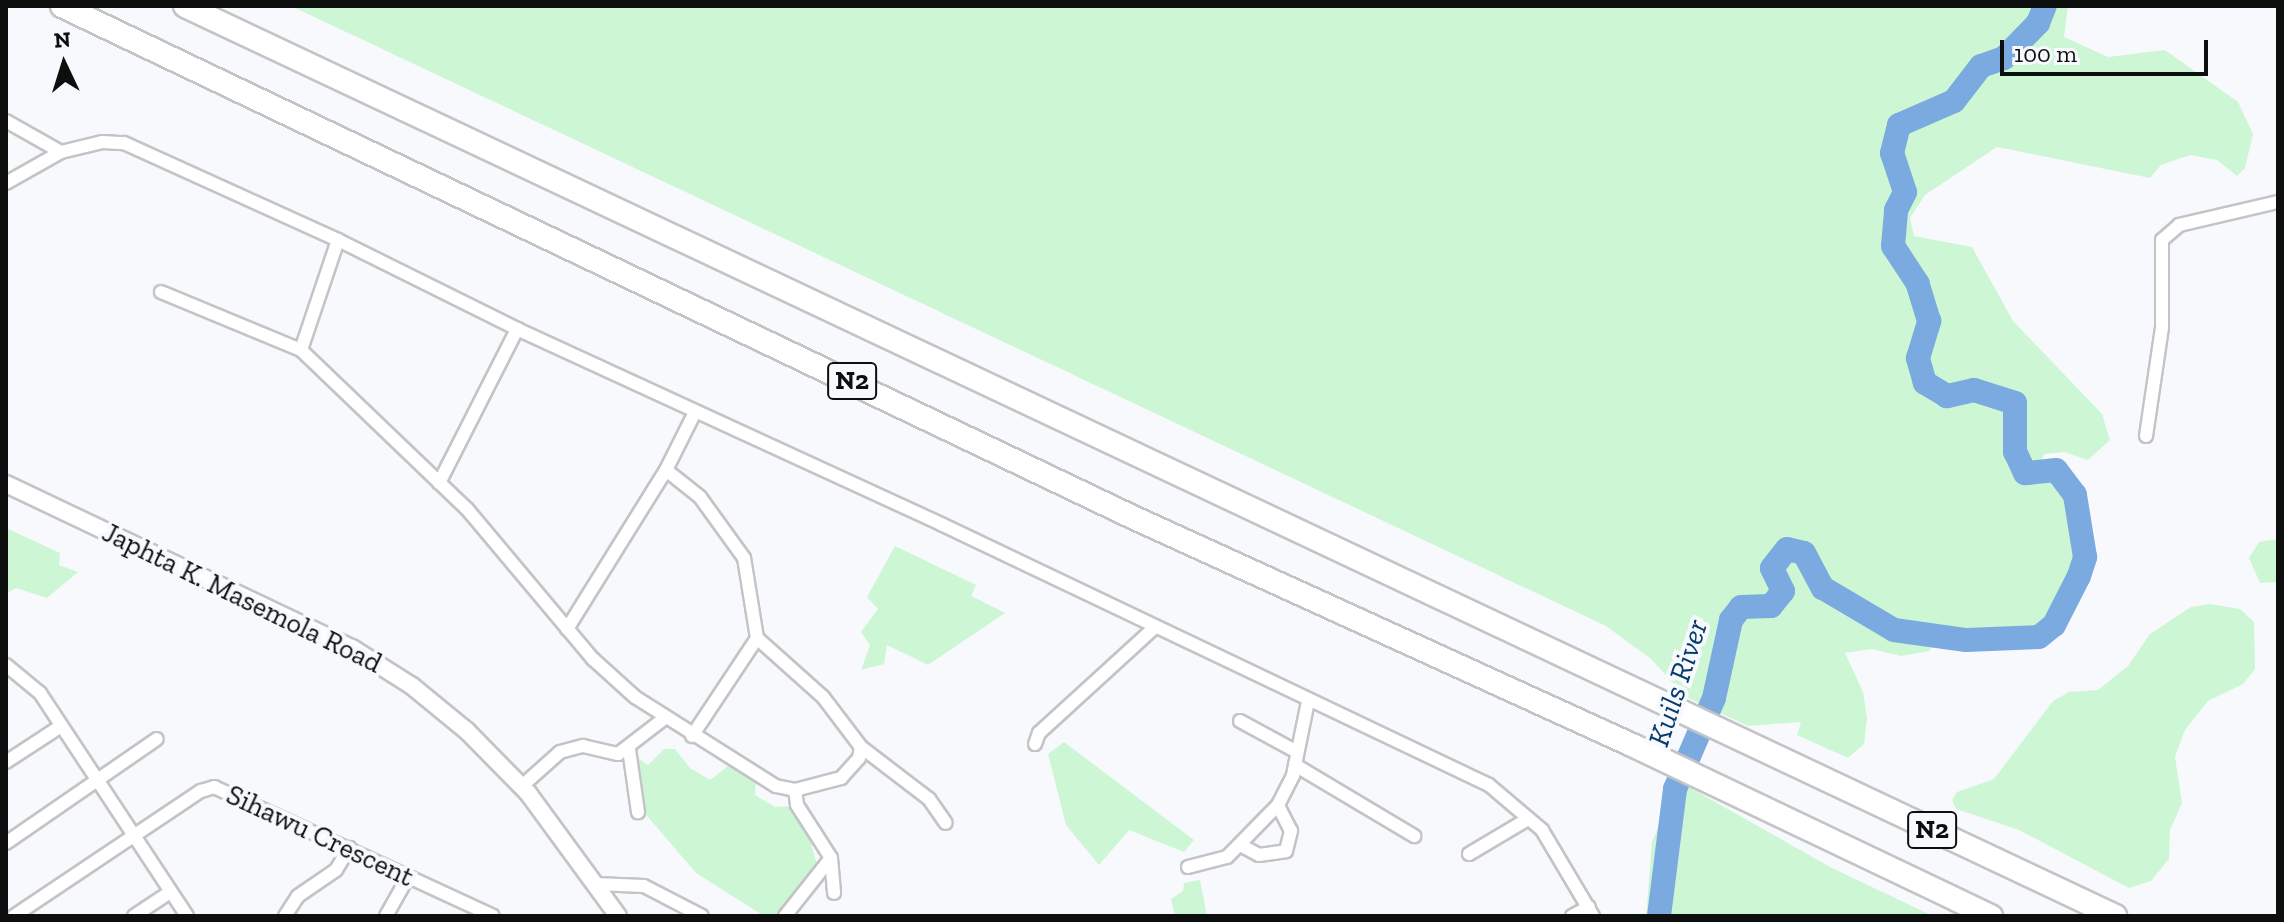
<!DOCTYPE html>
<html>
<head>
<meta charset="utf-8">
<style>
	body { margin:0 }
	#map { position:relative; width:2284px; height:922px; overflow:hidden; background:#f8f9fc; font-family:"Zilla Slab",serif }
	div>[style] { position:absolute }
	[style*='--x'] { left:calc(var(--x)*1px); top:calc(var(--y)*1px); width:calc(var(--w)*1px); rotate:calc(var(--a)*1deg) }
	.green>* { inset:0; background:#cdf7d4 }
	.river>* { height:24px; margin:-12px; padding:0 12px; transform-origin:12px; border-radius:12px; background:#7aaadf }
	.roads { filter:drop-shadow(2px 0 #c3c4c6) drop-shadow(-2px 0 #c3c4c6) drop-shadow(0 2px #c3c4c6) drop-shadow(0 -2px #c3c4c6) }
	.street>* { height:12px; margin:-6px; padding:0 6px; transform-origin:6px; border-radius:6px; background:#fff }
	.secondary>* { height:16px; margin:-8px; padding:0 8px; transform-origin:8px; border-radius:8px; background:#fff }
	.highway>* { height:22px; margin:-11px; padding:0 11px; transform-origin:11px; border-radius:11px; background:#fff }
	span { translate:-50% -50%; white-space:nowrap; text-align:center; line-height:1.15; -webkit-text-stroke:8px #f8f9fc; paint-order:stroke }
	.shield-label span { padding:2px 6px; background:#f8f9fc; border:2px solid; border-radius:6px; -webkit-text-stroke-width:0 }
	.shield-label { font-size:26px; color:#0d0e0e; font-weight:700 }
	.street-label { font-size:28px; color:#0d0e0e }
	.water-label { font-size:30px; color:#063c6c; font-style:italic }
	.frame { position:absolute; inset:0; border:8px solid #0d0e0e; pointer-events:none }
	.north { position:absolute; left:24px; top:24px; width:80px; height:80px; -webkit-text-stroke:6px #f8f9fc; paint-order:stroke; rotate:356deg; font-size:22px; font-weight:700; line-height:32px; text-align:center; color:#0d0e0e }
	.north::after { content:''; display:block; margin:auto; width:28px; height:36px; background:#0d0e0e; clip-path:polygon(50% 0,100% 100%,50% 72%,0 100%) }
	.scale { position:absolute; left:2000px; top:40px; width:208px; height:36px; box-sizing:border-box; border:4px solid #0d0e0e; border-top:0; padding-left:10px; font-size:24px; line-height:28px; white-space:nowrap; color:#0d0e0e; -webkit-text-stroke:6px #f8f9fc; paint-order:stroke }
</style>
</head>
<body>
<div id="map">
	<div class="green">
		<i style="clip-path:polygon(291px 6px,2068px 6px,2064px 37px,2108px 57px,2165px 50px,2238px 102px,2253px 134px,2245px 168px,2237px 176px,2217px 160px,2190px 155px,2161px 165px,2150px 178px,1997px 147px,1925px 195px,1910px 218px,1914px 236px,1972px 247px,2013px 321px,2102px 414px,2110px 440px,2088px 460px,2064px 452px,2044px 454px,2039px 470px,2056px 470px,2075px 495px,2084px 534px,2079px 576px,2054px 625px,2039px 637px,2018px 640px,1940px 635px,1929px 651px,1901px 656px,1872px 649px,1845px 653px,1863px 692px,1867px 718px,1864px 744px,1848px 758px,1797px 735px,1801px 722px,1748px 726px,1686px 697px,1651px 659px,1606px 626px)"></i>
		<i style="clip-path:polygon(6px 528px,60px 553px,59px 565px,78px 572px,47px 598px,16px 588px,6px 594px)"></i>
		<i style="clip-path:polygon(2278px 539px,2278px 582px,2260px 583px,2249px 558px,2259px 542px)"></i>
		<i style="clip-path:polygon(895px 546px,976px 585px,971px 596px,1005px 613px,928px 665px,887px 645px,884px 664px,861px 670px,870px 645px,861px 632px,878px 609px,867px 597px)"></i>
		<i style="clip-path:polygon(2210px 604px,2240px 609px,2254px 622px,2255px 669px,2243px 684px,2208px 701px,2185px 730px,2175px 757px,2182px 803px,2170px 830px,2169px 859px,2151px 881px,2129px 888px,2019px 830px,1956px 809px,1952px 800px,1957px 792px,1994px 779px,2053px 701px,2069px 692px,2098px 690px,2128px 666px,2150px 634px,2191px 607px)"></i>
		<i style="clip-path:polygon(1064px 742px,1194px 840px,1184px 852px,1129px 830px,1099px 865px,1066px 825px,1048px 754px)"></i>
		<i style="clip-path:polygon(664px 749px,675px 749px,690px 768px,710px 780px,728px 766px,756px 780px,755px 795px,775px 807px,793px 806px,808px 833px,817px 864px,780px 916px,764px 916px,696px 873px,642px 810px,635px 756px,648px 765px)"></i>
		<i style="clip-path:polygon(1687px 786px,1832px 868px,1933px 916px,1646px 916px,1652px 842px,1667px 806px)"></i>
		<i style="clip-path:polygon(1200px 880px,1207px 916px,1175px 916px,1171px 899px,1183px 891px,1184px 883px)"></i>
	</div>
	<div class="river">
		<i style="--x:1659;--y:916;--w:128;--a:-82.8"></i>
		<i style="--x:1675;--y:789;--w:99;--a:-66.8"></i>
		<i style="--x:1714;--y:698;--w:80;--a:-77.7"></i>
		<i style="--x:1731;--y:620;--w:16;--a:-52"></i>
		<i style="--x:1741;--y:607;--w:30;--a:-2"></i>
		<i style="--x:1771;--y:606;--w:19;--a:-51"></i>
		<i style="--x:1783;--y:591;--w:25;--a:-116"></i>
		<i style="--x:1772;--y:568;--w:24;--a:-52"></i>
		<i style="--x:1787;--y:549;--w:17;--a:13"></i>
		<i style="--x:1804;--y:553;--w:40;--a:62"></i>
		<i style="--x:1823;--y:588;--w:82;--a:30.6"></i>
		<i style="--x:1894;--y:630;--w:73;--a:7.9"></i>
		<i style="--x:1966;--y:640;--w:73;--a:-2.4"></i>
		<i style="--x:2039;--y:637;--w:19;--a:-39"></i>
		<i style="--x:2054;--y:625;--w:55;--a:-63"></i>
		<i style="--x:2079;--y:576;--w:20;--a:-72"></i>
		<i style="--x:2085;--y:557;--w:63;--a:-99.2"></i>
		<i style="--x:2075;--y:495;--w:31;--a:-127"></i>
		<i style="--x:2056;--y:470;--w:31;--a:174"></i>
		<i style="--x:2025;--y:473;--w:23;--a:-115"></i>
		<i style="--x:2015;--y:452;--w:49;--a:-90"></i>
		<i style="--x:2015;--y:403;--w:43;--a:-162.4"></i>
		<i style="--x:1974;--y:390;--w:28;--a:167"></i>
		<i style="--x:1947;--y:396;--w:26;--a:-149"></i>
		<i style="--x:1925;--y:383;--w:26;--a:-106"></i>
		<i style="--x:1918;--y:358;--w:39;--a:-73"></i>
		<i style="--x:1929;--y:321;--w:39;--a:-107"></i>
		<i style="--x:1918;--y:284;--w:45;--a:-123.3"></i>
		<i style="--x:1893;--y:246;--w:36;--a:-85"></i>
		<i style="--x:1896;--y:210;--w:20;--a:-63"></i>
		<i style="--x:1905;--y:192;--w:41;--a:-108.4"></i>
		<i style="--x:1892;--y:153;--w:29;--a:-76"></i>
		<i style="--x:1899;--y:125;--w:60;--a:-23.6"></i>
		<i style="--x:1954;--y:101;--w:44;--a:-52.4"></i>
		<i style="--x:1981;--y:66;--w:24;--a:-19"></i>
		<i style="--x:2004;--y:58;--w:49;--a:-45.8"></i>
		<i style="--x:2038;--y:23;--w:18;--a:-68"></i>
	</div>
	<div class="roads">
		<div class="street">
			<i style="--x:6;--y:121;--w:63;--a:29.4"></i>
			<i style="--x:6;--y:183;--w:63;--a:-29.4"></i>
			<i style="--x:61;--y:152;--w:42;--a:-13.7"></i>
			<i style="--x:102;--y:142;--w:22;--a:3"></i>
			<i style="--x:124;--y:143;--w:235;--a:24.4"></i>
			<i style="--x:338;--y:240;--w:200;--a:26.4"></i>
			<i style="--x:517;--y:329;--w:467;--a:24.7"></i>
			<i style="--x:941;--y:524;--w:607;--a:25.47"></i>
			<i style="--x:1489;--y:785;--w:70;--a:40.3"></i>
			<i style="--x:1542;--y:830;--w:100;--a:59.3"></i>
			<i style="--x:338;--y:240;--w:116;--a:108.6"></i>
			<i style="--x:301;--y:350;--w:230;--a:43.8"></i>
			<i style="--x:467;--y:509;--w:196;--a:50"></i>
			<i style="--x:593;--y:659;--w:57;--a:42.1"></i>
			<i style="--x:635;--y:697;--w:167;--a:32.3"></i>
			<i style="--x:776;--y:786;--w:19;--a:12"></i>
			<i style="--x:795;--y:790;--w:48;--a:-14.6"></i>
			<i style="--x:841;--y:778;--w:27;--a:-48"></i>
			<i style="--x:859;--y:758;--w:11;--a:-80"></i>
			<i style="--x:861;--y:747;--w:63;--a:-127.2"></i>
			<i style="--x:823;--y:697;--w:89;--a:-138.2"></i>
			<i style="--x:757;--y:638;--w:81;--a:-99.2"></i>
			<i style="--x:744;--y:558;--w:75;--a:-125.8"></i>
			<i style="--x:700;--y:497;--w:43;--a:-141.5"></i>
			<i style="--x:161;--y:292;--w:152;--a:22.5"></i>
			<i style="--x:2146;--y:436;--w:110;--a:-81.6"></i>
			<i style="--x:2162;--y:327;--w:87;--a:-90"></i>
			<i style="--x:2162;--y:240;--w:23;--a:-41"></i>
			<i style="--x:2179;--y:225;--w:102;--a:-13.1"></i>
			<i style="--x:439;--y:483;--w:173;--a:-63.1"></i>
			<i style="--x:567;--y:629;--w:187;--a:-58.1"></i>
			<i style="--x:666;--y:470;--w:65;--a:-63.4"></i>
			<i style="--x:6;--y:665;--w:44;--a:39.5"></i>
			<i style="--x:40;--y:693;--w:267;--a:56.6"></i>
			<i style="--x:1240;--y:721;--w:65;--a:28.5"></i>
			<i style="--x:692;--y:736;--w:118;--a:-56.4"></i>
			<i style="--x:1035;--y:744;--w:12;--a:-70"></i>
			<i style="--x:1039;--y:733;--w:157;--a:-42.4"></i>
			<i style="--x:861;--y:747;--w:86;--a:37.4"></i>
			<i style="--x:929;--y:799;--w:29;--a:55"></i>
			<i style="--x:629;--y:749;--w:64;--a:81.9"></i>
			<i style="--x:6;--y:762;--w:66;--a:-33.2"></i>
			<i style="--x:1295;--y:765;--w:139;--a:30.8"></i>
			<i style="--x:522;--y:786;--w:51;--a:-41.8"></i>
			<i style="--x:560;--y:752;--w:24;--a:-15"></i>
			<i style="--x:583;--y:746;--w:36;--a:13"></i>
			<i style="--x:618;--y:754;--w:59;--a:-37.5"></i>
			<i style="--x:795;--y:790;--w:15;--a:82"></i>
			<i style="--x:797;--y:805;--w:63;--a:57.3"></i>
			<i style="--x:831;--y:858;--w:35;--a:85"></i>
			<i style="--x:6;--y:843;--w:183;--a:-34.6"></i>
			<i style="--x:1242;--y:846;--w:19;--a:28"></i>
			<i style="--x:1259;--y:855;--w:27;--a:-8"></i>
			<i style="--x:1286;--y:851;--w:21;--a:-76"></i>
			<i style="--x:1291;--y:831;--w:29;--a:-117"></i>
			<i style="--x:1469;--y:854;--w:69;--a:-30.7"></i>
			<i style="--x:1188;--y:867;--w:40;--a:-14.4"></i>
			<i style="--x:1227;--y:857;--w:73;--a:-45.6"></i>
			<i style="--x:1278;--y:805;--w:34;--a:-63"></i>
			<i style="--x:1293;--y:775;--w:76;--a:-78.5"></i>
			<i style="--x:595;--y:884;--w:49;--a:2.3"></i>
			<i style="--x:644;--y:886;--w:65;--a:27.3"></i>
			<i style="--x:14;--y:916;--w:225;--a:-33.8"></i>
			<i style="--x:201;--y:791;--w:14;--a:-17"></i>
			<i style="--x:214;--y:787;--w:307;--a:24.8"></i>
			<i style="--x:134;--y:916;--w:43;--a:-33.7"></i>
			<i style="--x:285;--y:916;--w:24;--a:-57"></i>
			<i style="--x:298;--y:896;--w:46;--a:-34.4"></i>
			<i style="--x:336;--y:870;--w:26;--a:-59"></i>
			<i style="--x:386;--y:916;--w:45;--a:-60.6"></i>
			<i style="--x:785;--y:916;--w:74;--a:-51.6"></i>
			<i style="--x:1572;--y:916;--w:19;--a:-28"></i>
		</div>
		<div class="secondary">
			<i style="--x:6;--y:484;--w:383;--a:25.4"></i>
			<i style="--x:352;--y:648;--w:71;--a:32.3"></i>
			<i style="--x:412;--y:686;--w:71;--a:39.3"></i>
			<i style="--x:467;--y:731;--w:87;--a:45.5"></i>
			<i style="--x:528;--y:793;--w:152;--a:53.8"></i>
		</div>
		<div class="highway">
			<i style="--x:62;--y:6;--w:1181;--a:25.52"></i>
			<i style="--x:1128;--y:515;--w:554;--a:24.53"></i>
			<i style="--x:1632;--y:745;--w:398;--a:25.5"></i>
			<i style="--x:185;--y:6;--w:2134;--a:25.24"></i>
		</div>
	</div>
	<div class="shield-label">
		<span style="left:852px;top:381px">N2</span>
		<span style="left:1932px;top:830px">N2</span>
	</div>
	<div class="street-label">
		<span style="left:242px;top:598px;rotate:26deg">Japhta K. Masemola Road</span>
		<span style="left:320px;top:836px;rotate:25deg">Sihawu Crescent</span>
	</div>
	<div class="water-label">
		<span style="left:1678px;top:683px;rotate:-72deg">Kuils River</span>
	</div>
	<div class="frame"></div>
	<div class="north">N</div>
	<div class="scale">100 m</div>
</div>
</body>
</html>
